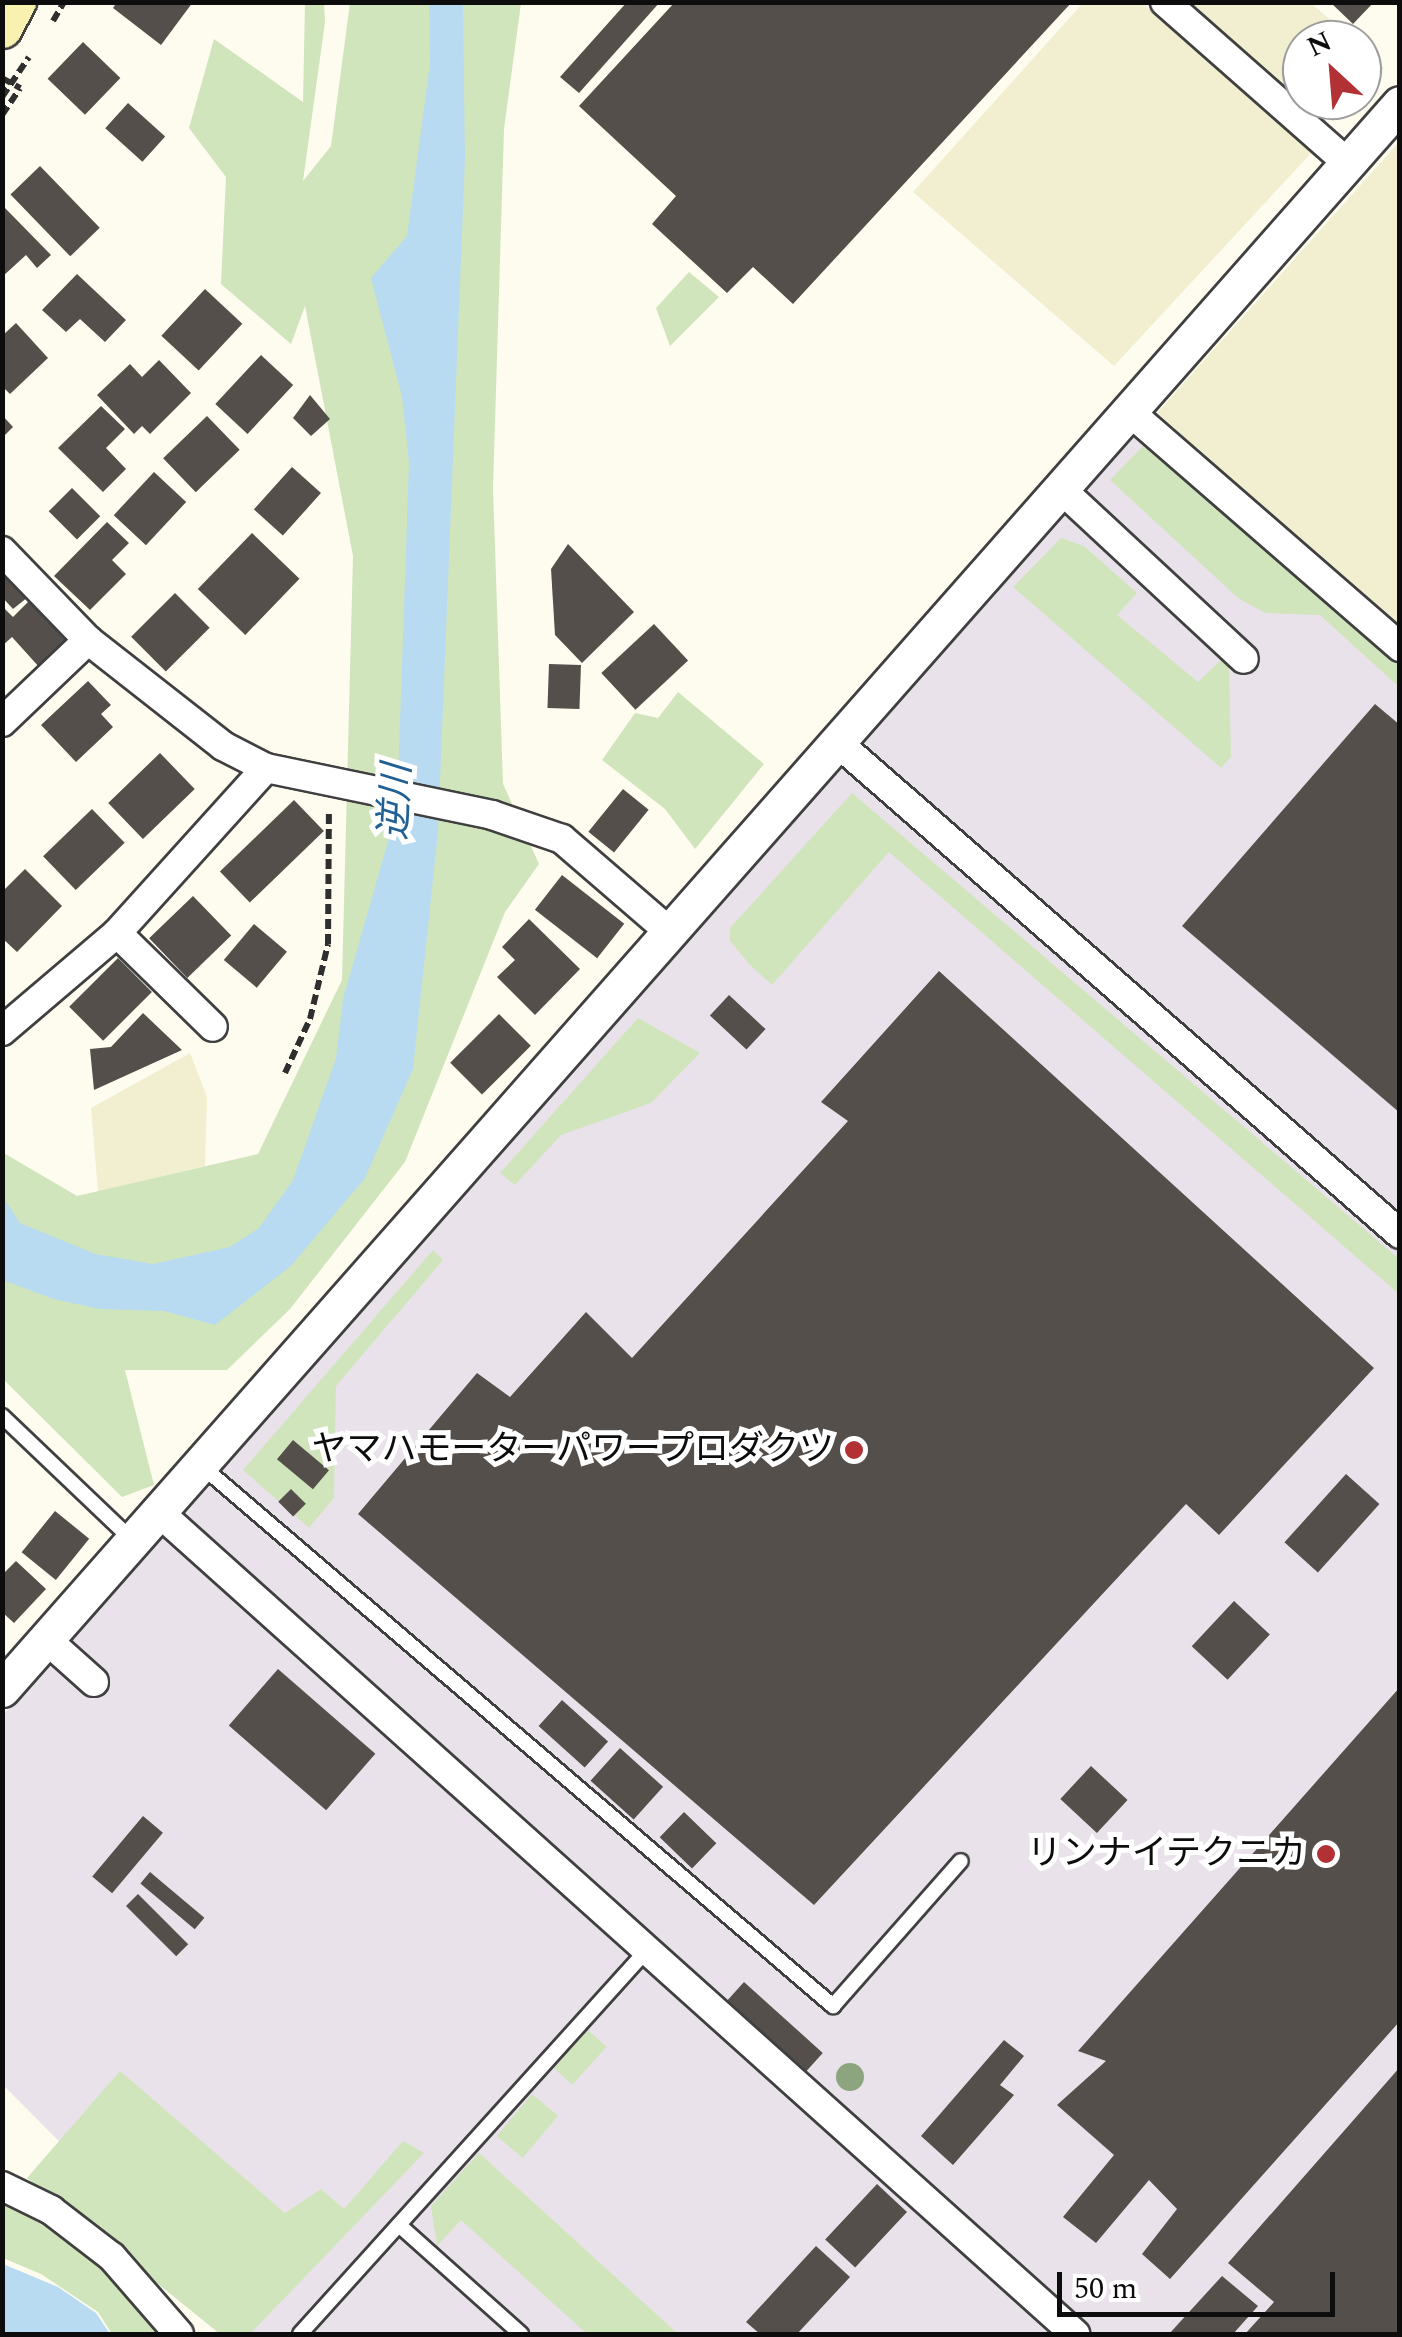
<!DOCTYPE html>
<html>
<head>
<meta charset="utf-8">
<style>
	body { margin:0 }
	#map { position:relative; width:1402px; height:2337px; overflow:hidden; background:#fefbef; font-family:Spectral,"Noto Sans JP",serif }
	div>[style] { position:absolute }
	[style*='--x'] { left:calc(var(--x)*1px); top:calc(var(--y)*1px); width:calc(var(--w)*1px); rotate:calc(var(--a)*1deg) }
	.industrial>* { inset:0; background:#eae2eb }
	.farmland>* { inset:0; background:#f2efd1 }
	.green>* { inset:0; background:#d0e5bb; transform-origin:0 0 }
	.water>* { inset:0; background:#b8dbf1 }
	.building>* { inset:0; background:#554f4b; transform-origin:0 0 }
	.path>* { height:6px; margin-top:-3px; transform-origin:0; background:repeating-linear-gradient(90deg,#2f2f2f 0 10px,transparent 0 15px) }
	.roads { filter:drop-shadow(2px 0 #404040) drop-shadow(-2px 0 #404040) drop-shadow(0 2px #404040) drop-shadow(0 -2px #404040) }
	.service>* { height:14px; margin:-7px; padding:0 7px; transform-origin:7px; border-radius:7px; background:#fff }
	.minor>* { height:28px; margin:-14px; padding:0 14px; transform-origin:14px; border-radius:14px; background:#fff }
	.tertiary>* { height:35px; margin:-17.5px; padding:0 17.5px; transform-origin:17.5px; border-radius:17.5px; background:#fff }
	.secondary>* { height:40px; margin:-20px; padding:0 20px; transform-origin:20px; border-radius:20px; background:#f8f1b0 }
	.path-bridge>* { height:6px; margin-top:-3px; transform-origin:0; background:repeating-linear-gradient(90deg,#2f2f2f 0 10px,transparent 0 15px) }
	.trees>* { width:28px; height:28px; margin:-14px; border-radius:50%; background:#8ca57f }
	.dots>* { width:28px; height:28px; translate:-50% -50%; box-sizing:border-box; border:5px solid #fff; border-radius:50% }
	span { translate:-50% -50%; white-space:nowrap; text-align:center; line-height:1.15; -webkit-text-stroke:10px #fff; paint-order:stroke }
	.poi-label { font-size:35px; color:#0d0d0d }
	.right { translate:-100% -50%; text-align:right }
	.water-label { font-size:38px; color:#216094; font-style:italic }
	.frame { position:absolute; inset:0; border:5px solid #0d0d0d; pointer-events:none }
	.north { position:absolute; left:1282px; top:20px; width:100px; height:100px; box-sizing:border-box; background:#fff; border:2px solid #9e9e9e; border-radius:50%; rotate:334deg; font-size:28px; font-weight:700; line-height:40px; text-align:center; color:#0d0d0d }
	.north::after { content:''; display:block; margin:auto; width:35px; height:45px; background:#b13135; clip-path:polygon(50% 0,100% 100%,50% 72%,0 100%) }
	.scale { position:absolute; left:1057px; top:2272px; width:278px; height:45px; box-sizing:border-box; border:5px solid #0d0d0d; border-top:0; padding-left:12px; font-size:30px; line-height:35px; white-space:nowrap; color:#0d0d0d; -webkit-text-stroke:8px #fff; paint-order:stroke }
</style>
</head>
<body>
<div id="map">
	<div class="industrial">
		<i style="clip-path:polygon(1138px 429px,1399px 658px,1399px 2334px,251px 2334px,3px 2085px,3px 1715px)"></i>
	</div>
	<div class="farmland">
		<i style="clip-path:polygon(1083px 3px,1142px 3px,1313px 151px,1114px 366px,913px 192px)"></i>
		<i style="clip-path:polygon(1185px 3px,1311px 3px,1353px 40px,1302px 40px,1302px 100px,1349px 100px,1325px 121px)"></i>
		<i style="clip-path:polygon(1362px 48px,1384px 68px,1362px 88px)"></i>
		<i style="clip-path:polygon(1399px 142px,1399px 626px,1157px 413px)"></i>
		<i style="clip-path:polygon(190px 1053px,207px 1097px,205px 1166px,98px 1192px,91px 1108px)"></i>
	</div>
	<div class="green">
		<i style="clip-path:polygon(305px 3px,324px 3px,325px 22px,303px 181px,331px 146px,350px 3px,521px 3px,504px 129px,493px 488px,503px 784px,539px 864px,505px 912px,405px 1162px,290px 1309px,227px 1370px,125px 1370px,154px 1485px,122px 1497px,3px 1379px,2px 1152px,77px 1196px,258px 1154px,342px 980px,353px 556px,305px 306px,291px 344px,221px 284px,226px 177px,189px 128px,214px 39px,303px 102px)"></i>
		<i style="clip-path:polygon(689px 272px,719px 297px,670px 346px,656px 308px)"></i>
		<i style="clip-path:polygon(1143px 446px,1399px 664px,1399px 687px,1320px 615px,1265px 613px,1238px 598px,1110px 480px)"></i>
		<i style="clip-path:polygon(1061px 538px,1084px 546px,1137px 593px,1117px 615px,1198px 682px,1221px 660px,1229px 667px,1231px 757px,1221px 768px,1013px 587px)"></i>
		<i style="clip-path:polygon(678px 692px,764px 764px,695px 849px,665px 809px,602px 760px,635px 713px,658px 718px)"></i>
		<i style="clip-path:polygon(852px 793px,1399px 1259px,1399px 1294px,889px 852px,772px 985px,750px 965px,730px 941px,730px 928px)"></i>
		<i style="clip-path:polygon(638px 1018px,700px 1053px,651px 1103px,561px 1135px,515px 1185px,500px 1173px)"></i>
		<i style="clip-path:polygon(433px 1250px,443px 1260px,336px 1386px,334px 1498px,309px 1528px,243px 1470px)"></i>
		<i style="left:588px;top:2030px;width:25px;height:51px;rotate:42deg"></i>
		<i style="clip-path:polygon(120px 2071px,285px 2213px,321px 2189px,344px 2209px,403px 2141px,424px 2153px,250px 2334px,220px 2334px,27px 2178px)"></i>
		<i style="left:532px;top:2094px;width:34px;height:55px;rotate:40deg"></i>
		<i style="clip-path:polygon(479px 2153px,677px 2333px,675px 2334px,587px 2334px,461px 2220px,437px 2246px,431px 2206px)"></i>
		<i style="clip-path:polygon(2px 2193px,110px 2262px,173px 2334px,112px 2334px,98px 2312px,41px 2274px,3px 2258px)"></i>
	</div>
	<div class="water">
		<i style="clip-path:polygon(429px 3px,463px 3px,465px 159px,438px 832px,413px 1069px,365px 1178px,291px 1266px,215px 1325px,164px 1311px,100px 1309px,53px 1299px,3px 1280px,2px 1195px,20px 1223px,95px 1254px,153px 1264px,230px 1247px,259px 1228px,293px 1180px,336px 1058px,343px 999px,397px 810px,409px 463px,402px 397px,371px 278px,407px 236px,430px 63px)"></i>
		<i style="clip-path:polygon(3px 2264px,58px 2287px,96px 2313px,110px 2334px,3px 2334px)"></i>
	</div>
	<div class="building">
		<i style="clip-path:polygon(117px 2px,193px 2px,161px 45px,113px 8px)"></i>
		<i style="clip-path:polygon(627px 2px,660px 2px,579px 93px,560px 77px)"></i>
		<i style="clip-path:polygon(675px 2px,1072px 2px,793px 304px,753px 267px,727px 293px,652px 224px,676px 196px,579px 106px)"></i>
		<i style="clip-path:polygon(1330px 2px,1374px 2px,1353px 24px)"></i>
		<i style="left:83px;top:42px;width:52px;height:51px;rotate:44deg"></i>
		<i style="left:128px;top:103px;width:50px;height:34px;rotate:42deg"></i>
		<i style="left:40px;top:166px;width:86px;height:41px;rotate:46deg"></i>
		<i style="clip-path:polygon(5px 208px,51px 255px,37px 268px,26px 255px,2px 277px)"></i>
		<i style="clip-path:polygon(77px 274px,126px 320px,105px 342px,80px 319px,66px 332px,42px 310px)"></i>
		<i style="left:205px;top:289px;width:51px;height:64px;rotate:43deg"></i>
		<i style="clip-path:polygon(16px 323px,48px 358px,10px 394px,2px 386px,2px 336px)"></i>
		<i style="left:261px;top:355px;width:44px;height:67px;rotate:43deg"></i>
		<i style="clip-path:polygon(159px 360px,191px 393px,150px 434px,142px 426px,134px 434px,97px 395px,130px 364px,142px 377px)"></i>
		<i style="clip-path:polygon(310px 395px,330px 419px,311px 436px,293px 418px)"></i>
		<i style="clip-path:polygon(101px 406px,125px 429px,106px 448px,126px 469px,103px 492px,58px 448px)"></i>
		<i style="clip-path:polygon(2px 415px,13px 427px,2px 438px)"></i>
		<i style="left:207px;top:416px;width:47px;height:61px;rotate:46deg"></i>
		<i style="left:292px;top:467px;width:39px;height:57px;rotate:42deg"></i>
		<i style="left:154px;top:472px;width:44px;height:59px;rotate:43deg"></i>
		<i style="left:72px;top:488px;width:40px;height:33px;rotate:45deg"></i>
		<i style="clip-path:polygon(107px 522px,129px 543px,112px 560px,126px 574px,90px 610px,54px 576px)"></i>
		<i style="left:252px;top:533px;width:66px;height:78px;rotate:44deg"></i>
		<i style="clip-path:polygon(568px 544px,634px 612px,582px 663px,555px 635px,551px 569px)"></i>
		<i style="clip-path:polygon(2px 567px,28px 597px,13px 609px,2px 597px)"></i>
		<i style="left:175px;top:593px;width:49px;height:62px;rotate:45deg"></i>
		<i style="clip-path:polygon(29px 601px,68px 643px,40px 668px,12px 637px,2px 646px,2px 606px,13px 617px)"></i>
		<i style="left:654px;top:624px;width:50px;height:72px;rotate:47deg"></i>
		<i style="left:549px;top:664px;width:32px;height:44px;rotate:2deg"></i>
		<i style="clip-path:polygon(88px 681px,111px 705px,101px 714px,113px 727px,76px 762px,41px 725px)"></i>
		<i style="clip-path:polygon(1375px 704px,1400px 725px,1400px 1113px,1182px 926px)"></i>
		<i style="left:160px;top:753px;width:50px;height:72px;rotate:46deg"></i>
		<i style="left:623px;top:789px;width:33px;height:55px;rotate:39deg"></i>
		<i style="left:294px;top:800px;width:43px;height:103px;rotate:46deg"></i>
		<i style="left:92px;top:809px;width:47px;height:68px;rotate:46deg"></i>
		<i style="clip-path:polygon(25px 869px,62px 906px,17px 952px,2px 938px,2px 892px)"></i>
		<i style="left:562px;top:875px;width:79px;height:44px;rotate:38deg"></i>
		<i style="left:193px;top:896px;width:55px;height:61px;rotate:46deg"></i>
		<i style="clip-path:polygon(529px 919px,580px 969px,535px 1015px,497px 977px,515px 960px,502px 947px)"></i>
		<i style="left:254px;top:924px;width:43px;height:47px;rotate:40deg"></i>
		<i style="left:118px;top:958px;width:48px;height:69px;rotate:45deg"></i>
		<i style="clip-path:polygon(939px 971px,1374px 1368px,1219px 1535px,1186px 1504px,814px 1905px,358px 1514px,477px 1373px,510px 1397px,586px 1312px,632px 1358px,848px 1121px,821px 1102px)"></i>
		<i style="left:729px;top:995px;width:50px;height:28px;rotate:43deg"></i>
		<i style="clip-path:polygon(143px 1013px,182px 1050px,94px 1090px,90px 1049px,111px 1047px)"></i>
		<i style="left:499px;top:1014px;width:45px;height:69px;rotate:45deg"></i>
		<i style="left:293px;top:1440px;width:47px;height:25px;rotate:40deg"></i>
		<i style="left:1346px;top:1474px;width:45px;height:92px;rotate:42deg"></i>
		<i style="left:291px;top:1489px;width:21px;height:18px;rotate:45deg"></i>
		<i style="left:55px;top:1511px;width:44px;height:53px;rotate:39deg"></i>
		<i style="clip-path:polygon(16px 1561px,46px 1589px,14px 1623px,2px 1612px,2px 1575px)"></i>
		<i style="left:1234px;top:1601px;width:49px;height:62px;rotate:43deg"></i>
		<i style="left:278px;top:1669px;width:129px;height:75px;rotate:41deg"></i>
		<i style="clip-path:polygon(1400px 1687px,1400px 2021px,1170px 2279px,1142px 2254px,1177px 2209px,1149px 2180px,1096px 2243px,1063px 2217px,1114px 2155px,1057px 2105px,1106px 2061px,1078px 2051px)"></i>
		<i style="left:562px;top:1700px;width:62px;height:35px;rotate:42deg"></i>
		<i style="left:620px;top:1748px;width:58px;height:44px;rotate:42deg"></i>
		<i style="left:1091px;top:1766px;width:50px;height:45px;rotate:43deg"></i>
		<i style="left:684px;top:1812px;width:45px;height:35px;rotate:44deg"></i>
		<i style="left:143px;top:1816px;width:26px;height:79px;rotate:40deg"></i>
		<i style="left:150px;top:1872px;width:71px;height:15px;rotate:40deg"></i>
		<i style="left:138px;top:1894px;width:71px;height:17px;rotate:45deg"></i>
		<i style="left:744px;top:1982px;width:106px;height:26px;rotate:42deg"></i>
		<i style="clip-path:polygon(1004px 2040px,1024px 2056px,1000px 2085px,1014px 2095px,953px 2165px,921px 2136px)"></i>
		<i style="clip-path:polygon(1400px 2067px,1400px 2334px,1245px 2334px,1274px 2302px,1228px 2263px)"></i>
		<i style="left:877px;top:2184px;width:41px;height:76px;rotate:43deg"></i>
		<i style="clip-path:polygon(816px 2246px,850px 2277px,797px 2334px,760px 2334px,746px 2322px)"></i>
		<i style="clip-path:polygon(1222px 2276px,1258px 2306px,1233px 2334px,1169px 2334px)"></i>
	</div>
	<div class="path">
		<i style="--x:53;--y:21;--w:22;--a:-60"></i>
		<i style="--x:2;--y:97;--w:48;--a:-56"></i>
		<i style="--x:2;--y:115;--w:32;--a:-56"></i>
		<i style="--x:285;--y:1073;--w:60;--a:-65.2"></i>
		<i style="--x:310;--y:1019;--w:77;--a:-76.5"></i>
		<i style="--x:328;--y:944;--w:133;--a:-89.6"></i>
	</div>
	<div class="roads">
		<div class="service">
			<i style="--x:2;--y:1416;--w:180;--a:43.6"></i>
			<i style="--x:204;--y:1468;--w:828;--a:40.54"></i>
			<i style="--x:833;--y:2006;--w:193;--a:-48.6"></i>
			<i style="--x:399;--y:2225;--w:164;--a:41.8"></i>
			<i style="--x:300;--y:2334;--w:518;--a:-47.9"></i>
		</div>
		<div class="minor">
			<i style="--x:1165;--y:2;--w:245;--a:41.4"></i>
			<i style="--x:1131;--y:413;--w:357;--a:41"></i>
			<i style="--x:1062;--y:490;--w:248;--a:42.9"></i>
			<i style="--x:2;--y:551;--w:124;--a:46"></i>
			<i style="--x:88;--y:640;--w:172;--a:38.1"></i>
			<i style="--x:223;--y:746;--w:48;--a:27.1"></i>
			<i style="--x:266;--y:768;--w:231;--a:11.7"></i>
			<i style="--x:492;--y:815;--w:74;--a:18.9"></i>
			<i style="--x:562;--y:839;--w:145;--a:40.8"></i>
			<i style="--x:2;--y:722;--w:119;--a:-43.6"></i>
			<i style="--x:838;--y:743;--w:746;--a:41.14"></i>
			<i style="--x:117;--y:933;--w:134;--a:44.4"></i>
			<i style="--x:2;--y:1031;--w:151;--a:-40.4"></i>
			<i style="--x:117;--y:933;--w:222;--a:-47.9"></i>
			<i style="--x:162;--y:1515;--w:1227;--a:41.89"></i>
			<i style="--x:47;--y:1640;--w:63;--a:41.8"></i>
			<i style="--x:2;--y:2186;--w:55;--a:26.1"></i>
			<i style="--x:51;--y:2210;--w:77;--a:37.6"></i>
			<i style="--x:112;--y:2257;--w:102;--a:49"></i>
		</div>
		<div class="tertiary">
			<i style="--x:2;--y:1689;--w:2113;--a:-48.59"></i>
		</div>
		<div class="secondary">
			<i style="--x:2;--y:28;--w:30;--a:-62"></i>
		</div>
	</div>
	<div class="path-bridge">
		<i style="--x:2;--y:78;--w:21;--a:29"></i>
	</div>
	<div class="trees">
		<i style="left:850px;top:2077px"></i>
	</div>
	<div class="dots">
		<i style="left:854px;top:1450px;background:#b13135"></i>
		<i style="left:1326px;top:1854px;background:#b13135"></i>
	</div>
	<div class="poi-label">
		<span class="right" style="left:834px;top:1450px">ヤマハモーターパワープロダクツ</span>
		<span class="right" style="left:1306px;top:1854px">リンナイテクニカ</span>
	</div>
	<div class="water-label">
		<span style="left:397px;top:802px;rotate:-87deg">逆川</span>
	</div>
	<div class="frame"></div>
	<div class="north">N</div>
	<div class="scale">50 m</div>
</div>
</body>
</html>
